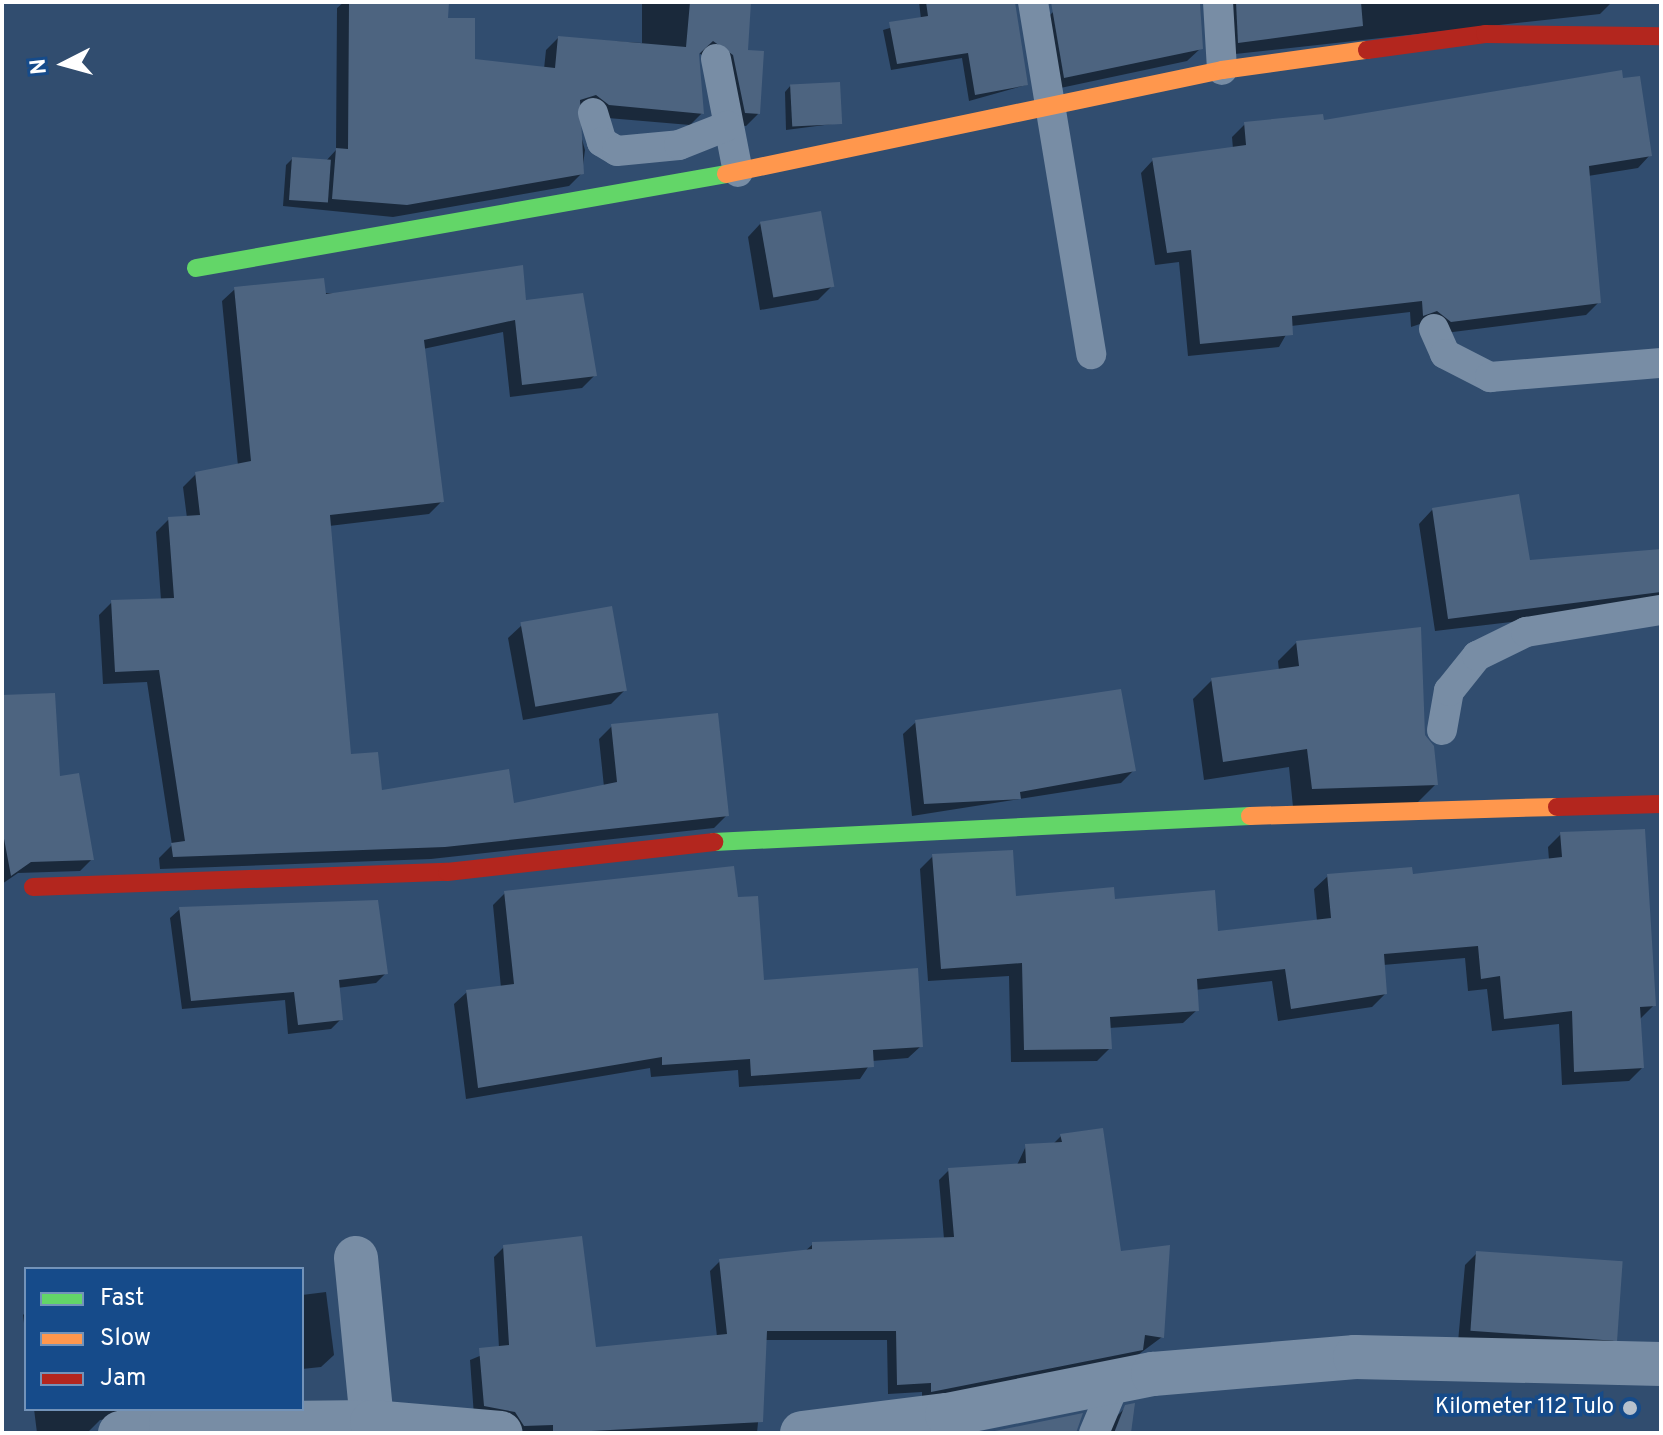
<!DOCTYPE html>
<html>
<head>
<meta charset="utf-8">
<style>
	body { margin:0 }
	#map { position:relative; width:1663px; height:1435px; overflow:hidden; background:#314d6f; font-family:Overpass,sans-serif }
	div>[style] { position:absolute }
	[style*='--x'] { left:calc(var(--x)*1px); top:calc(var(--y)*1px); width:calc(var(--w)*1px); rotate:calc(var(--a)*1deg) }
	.shadow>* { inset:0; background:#0007 }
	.building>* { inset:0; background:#4d6480; transform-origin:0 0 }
	.lane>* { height:30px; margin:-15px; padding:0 15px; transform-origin:15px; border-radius:15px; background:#788da5 }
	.street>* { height:44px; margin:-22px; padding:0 22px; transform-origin:22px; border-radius:22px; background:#788da5 }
	.fast>* { height:18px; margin:-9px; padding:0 9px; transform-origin:9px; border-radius:9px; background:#63d668 }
	.slow>* { height:18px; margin:-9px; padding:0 9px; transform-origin:9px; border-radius:9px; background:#ff974d }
	.jam>* { height:18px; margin:-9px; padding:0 9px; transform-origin:9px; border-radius:9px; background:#b3261e }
	.dots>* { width:22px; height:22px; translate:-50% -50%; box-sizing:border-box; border:4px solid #164b8a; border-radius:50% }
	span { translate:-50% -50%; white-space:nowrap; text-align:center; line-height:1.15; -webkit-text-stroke:7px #164b8a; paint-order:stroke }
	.poi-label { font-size:22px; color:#fff }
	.right { translate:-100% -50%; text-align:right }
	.frame { position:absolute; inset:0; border:4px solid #fff; pointer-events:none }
	.legend { position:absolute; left:24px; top:1267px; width:280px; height:144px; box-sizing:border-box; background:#164b8a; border:2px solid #7393b9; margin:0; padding:10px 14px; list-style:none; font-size:24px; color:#fff }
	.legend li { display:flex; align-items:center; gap:16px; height:40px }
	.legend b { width:40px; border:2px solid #7393b9 }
	.north { position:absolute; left:24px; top:24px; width:80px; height:80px; -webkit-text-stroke:6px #164b8a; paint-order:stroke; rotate:264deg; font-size:22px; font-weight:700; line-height:32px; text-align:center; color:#fff }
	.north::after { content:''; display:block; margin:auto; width:28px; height:36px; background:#fff; clip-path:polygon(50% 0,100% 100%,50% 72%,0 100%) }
</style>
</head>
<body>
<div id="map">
	<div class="shadow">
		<i style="clip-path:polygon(344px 2px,411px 2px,446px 20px,473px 61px,544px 69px,546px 50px,558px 38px,642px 43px,642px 2px,749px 2px,746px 52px,758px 114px,746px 126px,733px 125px,722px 67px,697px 52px,702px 113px,690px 125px,596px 117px,573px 107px,585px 150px,582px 173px,569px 186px,393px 217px,283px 206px,286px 165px,292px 159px,325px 162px,336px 150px,337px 8px)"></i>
		<i style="clip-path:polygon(919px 2px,991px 2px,1026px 85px,969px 101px,962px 58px,891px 70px,883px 30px,921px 19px)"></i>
		<i style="clip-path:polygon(1096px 2px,1200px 2px,1201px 48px,1187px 61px,1051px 90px,1040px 25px,1054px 11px)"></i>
		<i style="clip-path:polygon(1213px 2px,1612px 2px,1600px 14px,1226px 55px)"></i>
		<i style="clip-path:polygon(791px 85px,840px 123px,786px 130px,785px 92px)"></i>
		<i style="clip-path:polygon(1323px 122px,1650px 155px,1638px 168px,1588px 176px,1599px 302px,1586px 315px,1437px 334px,1423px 323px,1411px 327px,1410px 312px,1291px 326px,1279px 347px,1188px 356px,1179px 262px,1155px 265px,1141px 173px,1153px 160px,1233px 149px,1232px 137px,1245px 124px)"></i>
		<i style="clip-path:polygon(761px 223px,832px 286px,818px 300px,760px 310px,748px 237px)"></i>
		<i style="clip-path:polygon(235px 289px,524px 302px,595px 375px,582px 388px,510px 397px,503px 332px,423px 349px,442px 501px,429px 514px,329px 526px,349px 757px,380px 792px,513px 806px,604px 787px,599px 739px,612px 726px,727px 815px,714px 828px,431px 859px,160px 869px,159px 858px,172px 845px,147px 682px,103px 684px,99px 615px,112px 602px,161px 600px,156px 532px,169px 519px,187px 518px,183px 487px,196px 474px,238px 466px,222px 301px)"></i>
		<i style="clip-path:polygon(1432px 510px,1528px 562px,1661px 585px,1661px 593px,1648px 606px,1435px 631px,1419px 524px)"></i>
		<i style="clip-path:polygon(522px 625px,624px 691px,611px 704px,523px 720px,508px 638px)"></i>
		<i style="clip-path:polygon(1297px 642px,1423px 736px,1436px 784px,1417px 803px,1293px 807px,1289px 767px,1204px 780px,1193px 699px,1212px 680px,1279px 671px,1278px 661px)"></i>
		<i style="clip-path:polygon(2px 700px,58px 778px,92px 859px,80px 871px,18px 873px,2px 884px)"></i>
		<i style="clip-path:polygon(916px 722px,1134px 770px,1121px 783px,912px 816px,903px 734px)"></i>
		<i style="clip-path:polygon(1561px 834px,1654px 1005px,1640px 1019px,1642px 1068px,1629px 1081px,1562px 1085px,1559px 1024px,1492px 1031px,1487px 989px,1468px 991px,1465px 958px,1383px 965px,1385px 994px,1372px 1007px,1278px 1021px,1272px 981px,1195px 990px,1197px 1010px,1183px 1023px,1109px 1028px,1110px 1048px,1097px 1061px,1011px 1062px,1009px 976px,928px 981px,920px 869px,933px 856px,1014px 899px,1113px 901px,1216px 933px,1317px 921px,1314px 889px,1328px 876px,1411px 877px,1549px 860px,1548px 847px)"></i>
		<i style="clip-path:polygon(505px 893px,736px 899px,762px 982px,921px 1046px,908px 1058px,872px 1061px,860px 1079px,739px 1087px,738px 1070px,651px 1077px,650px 1068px,466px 1099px,454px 1004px,467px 992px,501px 988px,493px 905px)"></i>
		<i style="clip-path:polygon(180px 909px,386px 973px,376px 983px,337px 988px,341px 1019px,331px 1029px,288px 1034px,285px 1000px,182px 1009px,170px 918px)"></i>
		<i style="clip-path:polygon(1061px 1136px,1162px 1337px,1131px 1360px,922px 1400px,922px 1392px,888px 1394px,887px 1340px,766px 1340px,757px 1433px,514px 1433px,474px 1416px,470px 1360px,499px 1348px,494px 1257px,504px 1247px,594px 1350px,717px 1337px,710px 1271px,720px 1261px,804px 1252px,813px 1244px,944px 1239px,939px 1180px,949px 1170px,1017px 1165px,1026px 1146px,1052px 1145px)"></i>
		<i style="clip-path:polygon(1477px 1253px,1617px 1337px,1605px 1349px,1458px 1342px,1465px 1265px)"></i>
		<i style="clip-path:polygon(326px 1292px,334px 1355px,321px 1367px,302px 1369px,302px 1295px)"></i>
		<i style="clip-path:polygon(26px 1312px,26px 1339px,23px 1315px)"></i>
		<i style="clip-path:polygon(1126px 1407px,1129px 1433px,1109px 1433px,1115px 1418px)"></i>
		<i style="clip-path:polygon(34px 1409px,188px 1409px,100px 1420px,87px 1433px,37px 1433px)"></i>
	</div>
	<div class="building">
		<i style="clip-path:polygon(349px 2px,449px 2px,448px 18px,475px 18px,475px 59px,555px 68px,558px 36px,686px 47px,690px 2px,751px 2px,748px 50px,764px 51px,760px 114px,745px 113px,733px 55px,713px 41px,699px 54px,704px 114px,609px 105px,596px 95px,580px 100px,584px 174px,407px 205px,332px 199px,336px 148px,348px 149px)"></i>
		<i style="clip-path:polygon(926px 2px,1015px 2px,1028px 85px,975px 95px,968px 53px,897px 64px,889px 22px,928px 16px)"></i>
		<i style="clip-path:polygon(1051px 2px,1200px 2px,1203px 49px,1064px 78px)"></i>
		<i style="clip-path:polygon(1236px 2px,1361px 2px,1363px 26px,1238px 43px)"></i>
		<i style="clip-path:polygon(1622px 70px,1623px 78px,1640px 76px,1652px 156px,1589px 166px,1601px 303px,1451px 322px,1437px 311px,1423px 316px,1422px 301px,1292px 316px,1293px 335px,1200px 344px,1191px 250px,1167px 253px,1152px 158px,1246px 145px,1244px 122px,1323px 114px,1324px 120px)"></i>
		<i style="left:840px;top:82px;width:42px;height:50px;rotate:87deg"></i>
		<i style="left:292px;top:157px;width:39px;height:43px;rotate:4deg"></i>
		<i style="left:821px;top:211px;width:77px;height:62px;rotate:80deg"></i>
		<i style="clip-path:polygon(523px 265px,526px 300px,583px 293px,597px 376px,522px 385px,515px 320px,424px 340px,444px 502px,330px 515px,351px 754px,378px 752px,382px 790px,509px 769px,514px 803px,617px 782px,611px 724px,718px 713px,729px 816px,445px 847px,173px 857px,171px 843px,185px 841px,159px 670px,115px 672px,111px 600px,174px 598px,168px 517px,200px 515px,195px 472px,251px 461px,234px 287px,324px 278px,326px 294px)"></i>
		<i style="clip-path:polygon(1519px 494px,1530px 560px,1661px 549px,1661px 592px,1448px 619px,1432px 508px)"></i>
		<i style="left:612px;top:606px;width:86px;height:93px;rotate:80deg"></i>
		<i style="clip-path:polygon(1421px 627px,1425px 735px,1434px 746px,1438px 785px,1312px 789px,1307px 749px,1223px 762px,1211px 678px,1299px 666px,1296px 641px)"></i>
		<i style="clip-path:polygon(1121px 689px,1136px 771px,1020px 792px,1021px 799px,924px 804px,915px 720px)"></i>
		<i style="clip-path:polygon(55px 693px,60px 776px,79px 773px,94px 860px,31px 862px,11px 876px,2px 828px,2px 695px)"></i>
		<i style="clip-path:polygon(1645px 829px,1656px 1006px,1640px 1007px,1644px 1068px,1574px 1072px,1572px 1011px,1504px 1019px,1500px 976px,1481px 979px,1478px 946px,1384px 954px,1387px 994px,1291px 1009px,1285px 969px,1197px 979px,1199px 1011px,1110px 1017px,1112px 1049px,1024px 1050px,1022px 963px,941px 969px,932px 854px,1013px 850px,1016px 896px,1114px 887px,1115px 899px,1215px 890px,1218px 931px,1331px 918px,1327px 874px,1412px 867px,1413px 874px,1562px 857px,1560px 832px)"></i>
		<i style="clip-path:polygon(734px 866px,738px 897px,758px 896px,764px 980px,918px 968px,923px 1047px,873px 1050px,874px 1067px,751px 1076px,750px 1059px,662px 1065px,662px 1057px,478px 1088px,466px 990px,514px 984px,504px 891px)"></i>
		<i style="clip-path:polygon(378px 900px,388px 974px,339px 980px,343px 1020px,298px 1025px,294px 992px,191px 1001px,179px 907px)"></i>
		<i style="clip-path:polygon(1103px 1128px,1121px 1251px,1170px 1245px,1164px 1338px,1145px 1335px,1143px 1350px,931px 1392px,931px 1383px,897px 1385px,896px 1331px,767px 1331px,763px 1422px,553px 1433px,553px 1425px,524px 1426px,515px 1412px,484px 1406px,479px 1348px,509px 1345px,503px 1245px,582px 1236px,596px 1347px,727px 1334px,719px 1259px,812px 1249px,812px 1242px,954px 1237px,948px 1168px,1026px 1163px,1025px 1144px,1062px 1142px,1060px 1134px)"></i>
		<i style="left:1476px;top:1251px;width:147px;height:80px;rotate:4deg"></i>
		<i style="clip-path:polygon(1135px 1403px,1131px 1433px,1114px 1433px,1125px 1405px)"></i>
		<i style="clip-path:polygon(1083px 1413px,1076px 1433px,985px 1433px)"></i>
	</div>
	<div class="lane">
		<i style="--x:1033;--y:2;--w:357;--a:80.6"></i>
		<i style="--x:1218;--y:2;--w:68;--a:86.6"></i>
		<i style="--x:716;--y:59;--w:115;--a:79"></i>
		<i style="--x:593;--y:113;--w:30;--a:73"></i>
		<i style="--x:602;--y:142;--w:17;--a:31"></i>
		<i style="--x:617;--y:151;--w:62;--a:-5.5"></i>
		<i style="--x:679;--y:145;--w:52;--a:-21.6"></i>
		<i style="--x:1434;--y:329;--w:27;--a:66"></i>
		<i style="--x:1445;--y:354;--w:51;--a:27.1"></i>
		<i style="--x:1490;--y:377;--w:172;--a:-4.7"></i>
		<i style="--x:1442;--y:730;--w:40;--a:-80"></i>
		<i style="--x:1449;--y:691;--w:45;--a:-51.3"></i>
		<i style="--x:1477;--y:656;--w:55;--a:-26.1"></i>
		<i style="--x:1526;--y:632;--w:137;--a:-9.3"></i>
		<i style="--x:1094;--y:1433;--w:56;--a:-67.1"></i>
	</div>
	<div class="street">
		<i style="--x:356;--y:1258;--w:165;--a:84.4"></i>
		<i style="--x:120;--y:1433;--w:52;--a:-10"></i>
		<i style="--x:171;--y:1424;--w:201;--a:-0.6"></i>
		<i style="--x:372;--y:1422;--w:129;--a:4.9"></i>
		<i style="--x:802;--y:1433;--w:146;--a:-7.1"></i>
		<i style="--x:947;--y:1415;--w:210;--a:-11.3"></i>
		<i style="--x:1153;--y:1374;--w:203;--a:-4.8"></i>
		<i style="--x:1355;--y:1357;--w:306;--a:1.3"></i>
	</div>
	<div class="fast">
		<i style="--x:196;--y:268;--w:538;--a:-10.06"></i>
		<i style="--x:714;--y:842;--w:537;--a:-2.78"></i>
	</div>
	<div class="slow">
		<i style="--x:726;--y:174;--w:507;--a:-11.84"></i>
		<i style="--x:1222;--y:70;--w:146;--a:-7.9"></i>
		<i style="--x:1250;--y:816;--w:307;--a:-1.7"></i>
	</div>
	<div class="jam">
		<i style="--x:1367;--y:50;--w:119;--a:-7.7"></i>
		<i style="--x:1485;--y:34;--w:176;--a:0.7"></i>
		<i style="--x:1557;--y:807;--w:104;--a:-1.7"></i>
		<i style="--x:33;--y:887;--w:414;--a:-2.1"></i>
		<i style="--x:447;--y:872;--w:269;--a:-6.4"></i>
	</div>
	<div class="dots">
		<i style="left:1630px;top:1408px;background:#b7c1cd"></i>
	</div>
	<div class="poi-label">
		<span class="right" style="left:1614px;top:1408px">Kilometer 112 Tulo</span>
	</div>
	<div class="frame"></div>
	<ul class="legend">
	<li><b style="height:10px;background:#63d668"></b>Fast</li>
	<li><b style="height:10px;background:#ff974d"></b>Slow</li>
	<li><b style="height:10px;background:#b3261e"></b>Jam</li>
	</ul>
	<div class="north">N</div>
</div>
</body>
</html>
